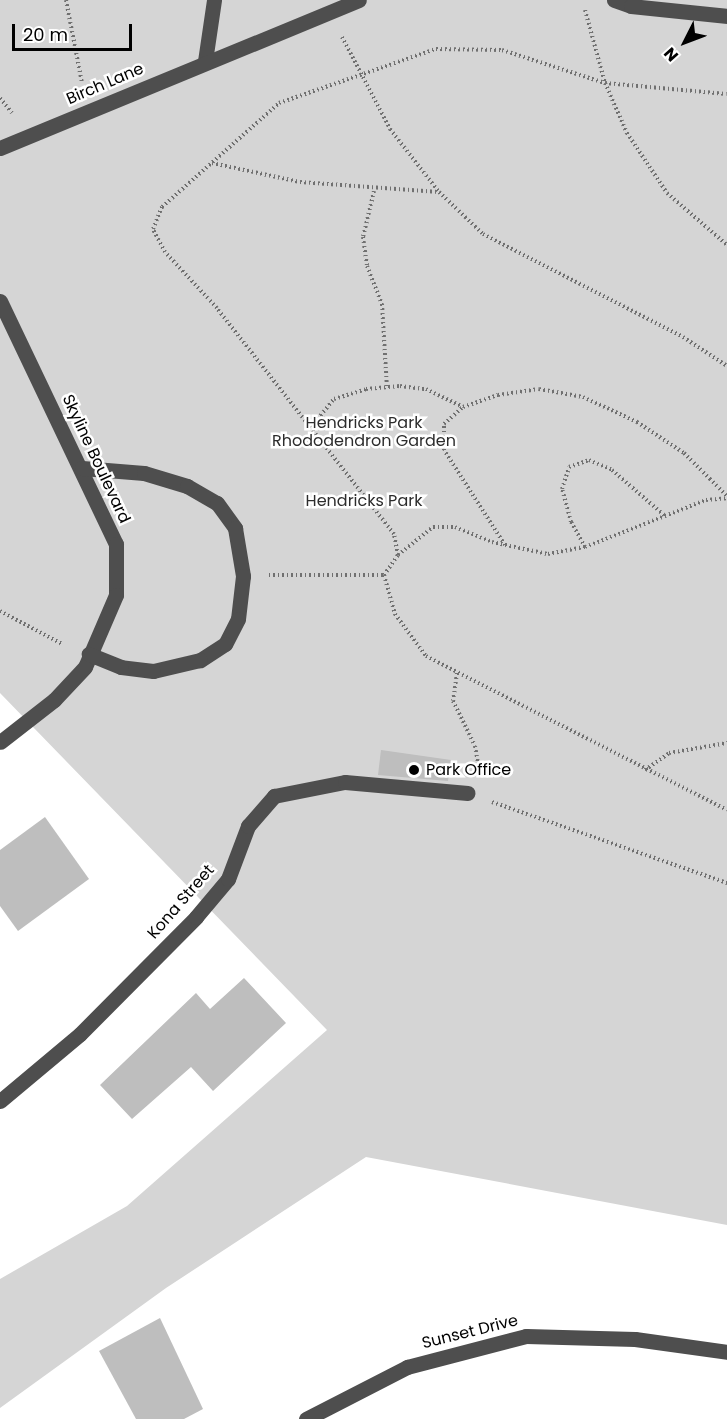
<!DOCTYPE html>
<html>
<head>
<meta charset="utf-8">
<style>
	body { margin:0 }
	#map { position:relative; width:727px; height:1419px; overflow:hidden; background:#fff; font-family:Poppins,sans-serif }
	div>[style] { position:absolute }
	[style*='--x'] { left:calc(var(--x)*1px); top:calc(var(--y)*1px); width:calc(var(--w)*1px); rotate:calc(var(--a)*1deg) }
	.green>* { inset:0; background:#d5d5d5 }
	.building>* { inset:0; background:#bebebe }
	.path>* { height:4px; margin-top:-2px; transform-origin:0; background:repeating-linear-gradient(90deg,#707070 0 1.5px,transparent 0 4.5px) }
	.minor>* { height:15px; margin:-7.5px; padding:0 7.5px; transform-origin:7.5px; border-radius:7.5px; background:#4e4e4e }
	.dots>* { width:16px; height:16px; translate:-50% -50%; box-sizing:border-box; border:3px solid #fff; border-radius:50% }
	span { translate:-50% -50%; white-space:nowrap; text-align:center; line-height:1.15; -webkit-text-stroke:5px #fff; paint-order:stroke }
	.street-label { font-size:16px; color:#000 }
	.park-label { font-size:16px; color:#2c2c2c }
	.poi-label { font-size:16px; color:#000 }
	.left { translate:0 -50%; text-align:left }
	.north { position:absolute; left:655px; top:12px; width:60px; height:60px; -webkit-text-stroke:4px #fff; paint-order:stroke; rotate:228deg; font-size:16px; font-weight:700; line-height:24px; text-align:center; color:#000 }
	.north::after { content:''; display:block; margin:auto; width:21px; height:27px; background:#000; clip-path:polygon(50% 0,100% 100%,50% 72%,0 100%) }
	.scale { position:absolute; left:12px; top:24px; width:120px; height:27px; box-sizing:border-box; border:3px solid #000; border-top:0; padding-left:8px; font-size:18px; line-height:21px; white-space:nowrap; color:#000; -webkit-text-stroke:4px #fff; paint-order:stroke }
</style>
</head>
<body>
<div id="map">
	<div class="green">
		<i style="clip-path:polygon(0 0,727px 0,727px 1225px,366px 1157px,166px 1288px,0 1408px,0 1279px,127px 1206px,327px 1030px,0 693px)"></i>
	</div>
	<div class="building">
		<i style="clip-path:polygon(381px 750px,451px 760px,448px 781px,378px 775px)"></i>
		<i style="clip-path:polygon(45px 817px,89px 879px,18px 931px,0 906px,0 850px)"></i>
		<i style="clip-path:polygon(244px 978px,286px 1023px,213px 1091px,191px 1067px,132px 1119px,100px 1085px,196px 993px,210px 1009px)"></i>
		<i style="clip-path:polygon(160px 1318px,203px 1409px,184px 1419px,136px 1419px,99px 1351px)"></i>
	</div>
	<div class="path">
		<i style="--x:66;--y:0;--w:85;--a:79.1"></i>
		<i style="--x:585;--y:10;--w:76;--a:74.7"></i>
		<i style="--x:605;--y:83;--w:55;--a:66.3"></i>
		<i style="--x:627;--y:133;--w:72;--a:56.3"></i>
		<i style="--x:667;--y:193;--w:79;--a:40.9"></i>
		<i style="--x:342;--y:37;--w:104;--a:62.4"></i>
		<i style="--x:390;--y:129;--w:80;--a:52.1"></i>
		<i style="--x:439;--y:192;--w:61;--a:43.7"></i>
		<i style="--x:483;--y:234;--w:225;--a:27.2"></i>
		<i style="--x:683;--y:337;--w:53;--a:33.4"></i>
		<i style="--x:0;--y:98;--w:19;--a:51"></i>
		<i style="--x:212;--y:163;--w:90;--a:12.2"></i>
		<i style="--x:300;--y:182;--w:139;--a:4.1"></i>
		<i style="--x:374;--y:191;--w:47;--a:103.4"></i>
		<i style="--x:363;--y:237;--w:29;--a:82"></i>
		<i style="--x:367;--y:266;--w:41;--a:68.5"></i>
		<i style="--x:382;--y:304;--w:83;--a:86.6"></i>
		<i style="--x:312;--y:426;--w:35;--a:-51"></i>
		<i style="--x:334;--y:399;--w:34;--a:-17"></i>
		<i style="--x:366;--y:389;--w:34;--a:-5"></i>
		<i style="--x:400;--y:386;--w:26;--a:7"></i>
		<i style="--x:426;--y:389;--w:41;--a:25.9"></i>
		<i style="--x:505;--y:545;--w:113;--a:-122.7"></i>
		<i style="--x:444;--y:450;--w:26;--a:-90"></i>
		<i style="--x:444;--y:424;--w:25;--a:-42"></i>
		<i style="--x:463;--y:407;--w:37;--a:-19"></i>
		<i style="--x:498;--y:395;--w:41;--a:-8.3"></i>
		<i style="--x:539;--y:389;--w:45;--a:10.3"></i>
		<i style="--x:583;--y:397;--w:60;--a:24.8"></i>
		<i style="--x:637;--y:422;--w:56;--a:33.4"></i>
		<i style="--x:684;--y:453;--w:61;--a:45"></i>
		<i style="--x:585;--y:547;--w:29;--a:-119"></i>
		<i style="--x:571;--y:522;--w:34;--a:-105"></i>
		<i style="--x:562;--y:489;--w:23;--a:-72"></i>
		<i style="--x:569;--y:467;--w:21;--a:-19"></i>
		<i style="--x:589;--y:460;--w:25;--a:23"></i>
		<i style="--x:612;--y:470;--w:69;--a:40.9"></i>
		<i style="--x:398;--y:555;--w:45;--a:-38.7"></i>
		<i style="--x:433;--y:527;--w:22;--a:0"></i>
		<i style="--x:455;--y:527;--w:40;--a:22"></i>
		<i style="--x:492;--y:542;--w:57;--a:12.1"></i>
		<i style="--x:548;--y:554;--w:38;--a:-11"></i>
		<i style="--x:585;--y:547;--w:130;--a:-21.2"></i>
		<i style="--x:706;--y:500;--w:21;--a:-5"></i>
		<i style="--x:269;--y:575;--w:115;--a:0"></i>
		<i style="--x:384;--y:575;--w:24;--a:-55"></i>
		<i style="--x:398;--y:555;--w:21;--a:-101"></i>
		<i style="--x:394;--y:534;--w:287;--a:-128.1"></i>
		<i style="--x:217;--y:308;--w:76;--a:-132.9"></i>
		<i style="--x:165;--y:252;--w:26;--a:-118"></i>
		<i style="--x:153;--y:229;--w:24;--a:-68"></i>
		<i style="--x:162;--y:207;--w:157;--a:-41.6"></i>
		<i style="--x:279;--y:103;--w:166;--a:-19"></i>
		<i style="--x:436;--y:49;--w:66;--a:0.9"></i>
		<i style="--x:502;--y:50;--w:108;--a:17.8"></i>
		<i style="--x:605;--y:83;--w:122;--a:5.2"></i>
		<i style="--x:384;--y:575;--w:41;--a:74.2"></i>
		<i style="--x:395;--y:614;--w:52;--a:53.6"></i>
		<i style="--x:426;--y:656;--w:338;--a:27.1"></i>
		<i style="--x:0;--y:611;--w:70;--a:28"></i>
		<i style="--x:457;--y:673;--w:28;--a:98"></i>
		<i style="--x:453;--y:701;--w:50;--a:63.9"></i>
		<i style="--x:475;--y:746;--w:23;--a:80"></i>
		<i style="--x:645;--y:770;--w:29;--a:-35"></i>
		<i style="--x:669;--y:753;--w:59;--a:-9.8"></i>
		<i style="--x:492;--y:802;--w:249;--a:19"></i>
	</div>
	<div class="minor">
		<i style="--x:614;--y:0;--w:18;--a:19"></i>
		<i style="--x:631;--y:6;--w:97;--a:5.9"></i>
		<i style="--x:205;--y:61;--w:62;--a:-81.6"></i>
		<i style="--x:0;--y:148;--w:388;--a:-22.4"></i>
		<i style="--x:0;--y:301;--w:269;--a:64.5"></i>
		<i style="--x:116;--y:544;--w:51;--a:90"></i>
		<i style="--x:116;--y:595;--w:78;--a:113.3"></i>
		<i style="--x:85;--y:667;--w:45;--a:133.2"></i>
		<i style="--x:54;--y:700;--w:68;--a:142.1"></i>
		<i style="--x:82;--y:468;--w:62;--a:4.6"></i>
		<i style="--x:144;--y:473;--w:45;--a:16.8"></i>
		<i style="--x:187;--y:486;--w:34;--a:30"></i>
		<i style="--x:217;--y:503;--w:31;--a:54"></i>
		<i style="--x:235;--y:528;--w:49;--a:80.5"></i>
		<i style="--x:243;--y:576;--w:43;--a:96.6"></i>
		<i style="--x:238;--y:619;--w:28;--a:117"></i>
		<i style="--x:225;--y:644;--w:30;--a:147"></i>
		<i style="--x:200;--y:660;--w:48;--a:166.8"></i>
		<i style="--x:153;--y:671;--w:32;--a:-173"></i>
		<i style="--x:121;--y:667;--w:35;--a:-158"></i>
		<i style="--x:0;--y:1101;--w:104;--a:-39.9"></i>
		<i style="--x:80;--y:1034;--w:165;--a:-45.2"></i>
		<i style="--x:196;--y:917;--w:50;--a:-49.9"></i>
		<i style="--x:228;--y:879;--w:57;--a:-69.3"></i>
		<i style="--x:248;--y:826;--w:40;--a:-49"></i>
		<i style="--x:274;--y:796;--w:72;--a:-11.2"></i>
		<i style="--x:345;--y:782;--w:123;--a:5.1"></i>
		<i style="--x:306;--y:1419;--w:114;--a:-27.2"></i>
		<i style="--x:407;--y:1367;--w:123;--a:-14.6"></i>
		<i style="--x:526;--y:1336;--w:109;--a:1.6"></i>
		<i style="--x:635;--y:1339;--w:93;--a:8"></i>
	</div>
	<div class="dots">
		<i style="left:414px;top:770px;background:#000"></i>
	</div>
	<div class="street-label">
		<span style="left:105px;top:84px;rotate:-23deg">Birch Lane</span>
		<span style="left:96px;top:459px;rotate:65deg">Skyline Boulevard</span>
		<span style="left:181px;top:902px;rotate:-49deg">Kona Street</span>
		<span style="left:470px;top:1332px;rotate:-14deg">Sunset Drive</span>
	</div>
	<div class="park-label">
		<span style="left:364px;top:432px">Hendricks Park<br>Rhododendron Garden</span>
		<span style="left:364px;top:501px">Hendricks Park</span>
	</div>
	<div class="poi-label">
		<span class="left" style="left:426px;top:770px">Park Office</span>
	</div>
	<div class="north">N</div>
	<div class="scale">20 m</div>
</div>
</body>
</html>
